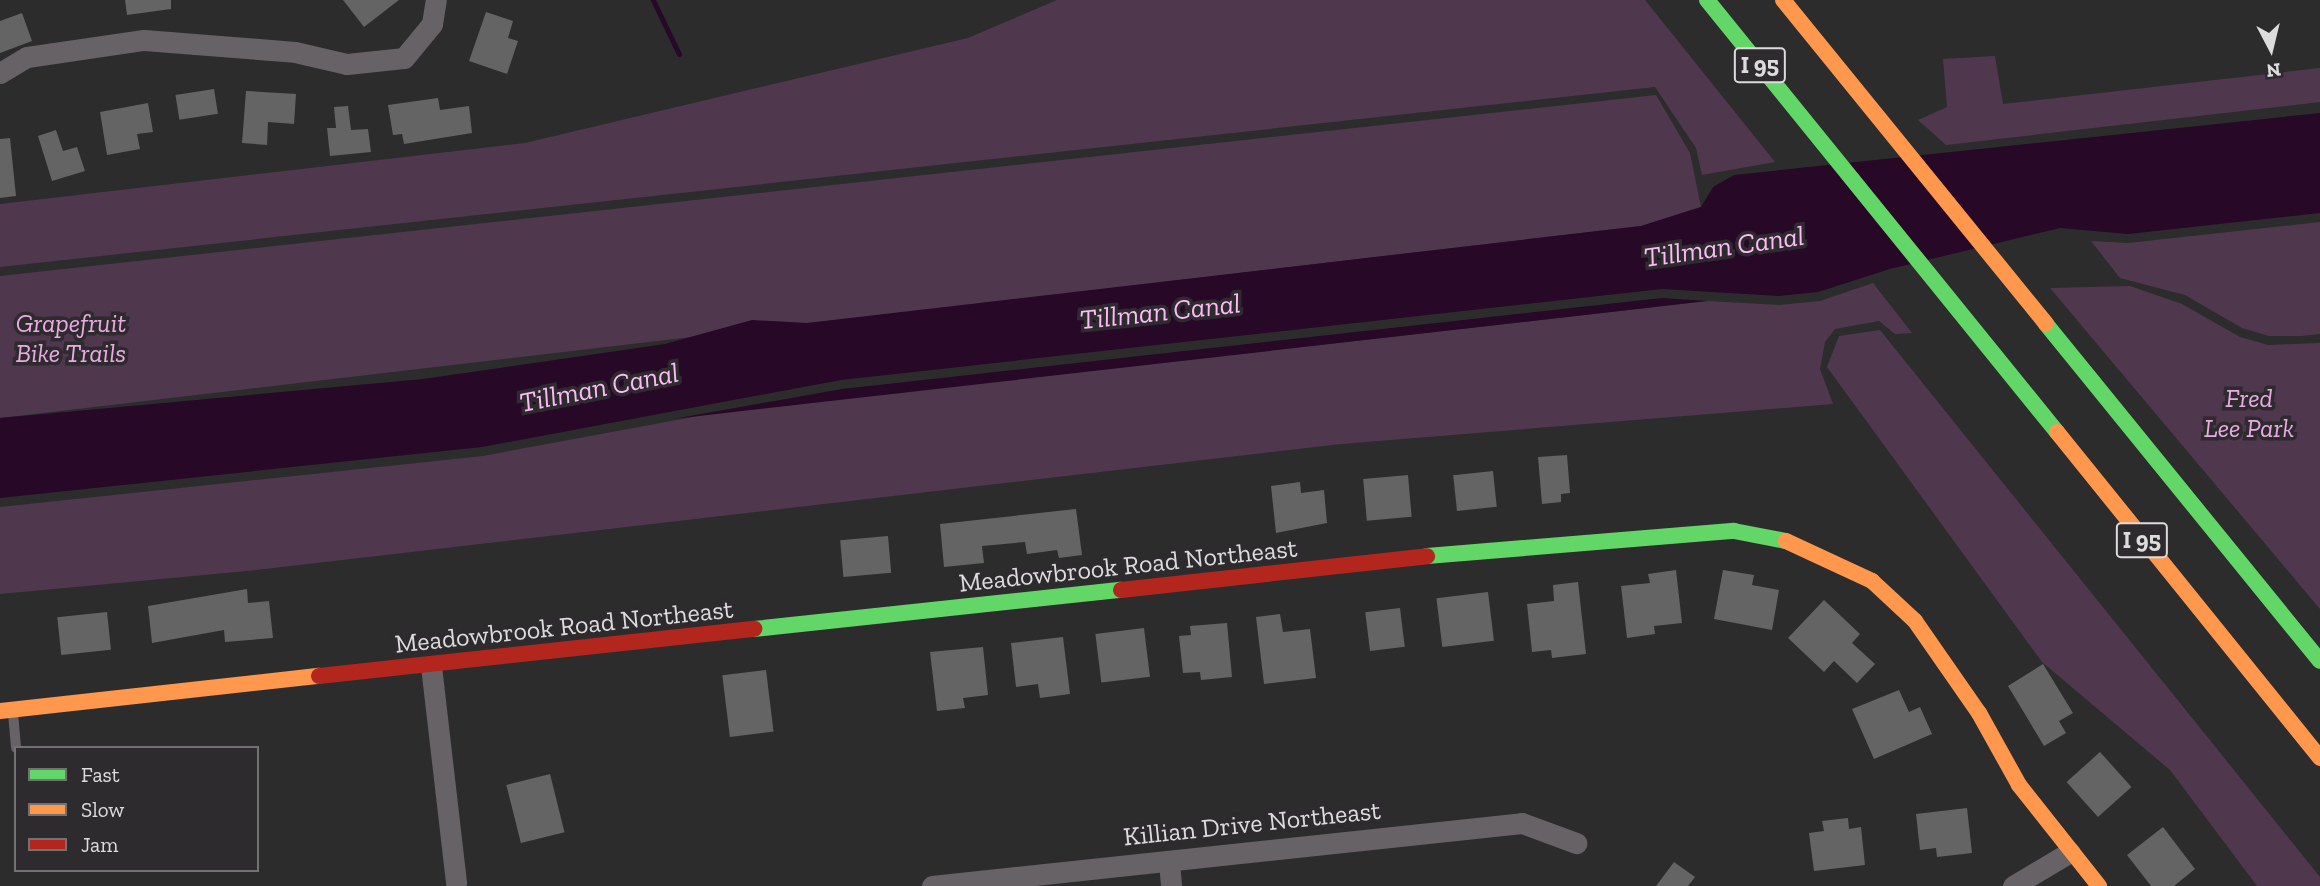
<!DOCTYPE html>
<html>
<head>
<meta charset="utf-8">
<style>
	body { margin:0 }
	#map { position:relative; width:2320px; height:886px; overflow:hidden; background:#2c2c2c; font-family:"Zilla Slab",serif }
	div>[style] { position:absolute }
	[style*='--x'] { left:calc(var(--x)*1px); top:calc(var(--y)*1px); width:calc(var(--w)*1px); rotate:calc(var(--a)*1deg) }
	.green>* { inset:0; background:#4f384d }
	.water>* { inset:0; background:#270827 }
	.stream>* { height:5px; margin:-2.5px; padding:0 2.5px; transform-origin:2.5px; border-radius:2.5px; background:#270827 }
	.building>* { inset:0; background:#656465; transform-origin:0 0 }
	.lane>* { height:10px; margin:-5px; padding:0 5px; transform-origin:5px; border-radius:5px; background:#666266 }
	.street>* { height:21px; margin:-10.5px; padding:0 10.5px; transform-origin:10.5px; border-radius:10.5px; background:#666266 }
	.fast>* { height:16px; margin:-8px; padding:0 8px; transform-origin:8px; border-radius:8px; background:#63d668 }
	.slow>* { height:16px; margin:-8px; padding:0 8px; transform-origin:8px; border-radius:8px; background:#ff974d }
	.jam>* { height:16px; margin:-8px; padding:0 8px; transform-origin:8px; border-radius:8px; background:#b3261e }
	span { translate:-50% -50%; white-space:nowrap; text-align:center; line-height:1.15; -webkit-text-stroke:7px #2d2b2d; paint-order:stroke }
	.shield-label span { padding:2px 5px; background:#2d2b2d; border:2px solid; border-radius:5px; -webkit-text-stroke-width:0 }
	.shield-label { font-size:24px; color:#dddcdd; font-weight:700 }
	.park-label { font-size:26px; color:#ecaae5; font-style:italic }
	.street-label { font-size:26px; color:#dddcdd }
	.water-label { font-size:28px; color:#febbf8; font-style:italic }
	.legend { position:absolute; left:14px; top:746px; width:245px; height:126px; box-sizing:border-box; background:#2d2b2d; border:2px solid #737273; margin:0; padding:9px 12px; list-style:none; font-size:21px; color:#dddcdd }
	.legend li { display:flex; align-items:center; gap:14px; height:35px }
	.legend b { width:35px; border:2px solid #737273 }
	.north { position:absolute; left:2236px; top:14px; width:70px; height:70px; -webkit-text-stroke:5px #2d2b2d; paint-order:stroke; rotate:173deg; font-size:19px; font-weight:700; line-height:28px; text-align:center; color:#dddcdd }
	.north::after { content:''; display:block; margin:auto; width:24px; height:32px; background:#dddcdd; clip-path:polygon(50% 0,100% 100%,50% 72%,0 100%) }
</style>
</head>
<body>
<div id="map">
	<div class="green">
		<i style="clip-path:polygon(1057px 0,1645px 0,1775px 162px,1702px 175px,1696px 148px,1655px 87px,0 267px,0 204px,525px 143px,968px 38px)"></i>
		<i style="clip-path:polygon(1995px 56px,2003px 104px,2320px 68px,2320px 102px,1946px 145px,1918px 120px,1947px 107px,1943px 59px)"></i>
		<i style="clip-path:polygon(1656px 95px,1690px 153px,1701px 207px,1641px 226px,0 418px,0 276px)"></i>
		<i style="clip-path:polygon(2320px 222px,2320px 334px,2301px 336px,2269px 336px,2242px 328px,2185px 295px,2120px 278px,2091px 241px,2128px 243px)"></i>
		<i style="clip-path:polygon(1873px 283px,1912px 333px,1895px 334px,1879px 321px,1835px 329px,1825px 342px,1820px 369px,1833px 404px,1341px 444px,247px 571px,0 594px,0 507px,483px 456px,709px 414px,1707px 301px,1780px 305px,1820px 301px)"></i>
		<i style="clip-path:polygon(2130px 286px,2182px 304px,2240px 337px,2268px 345px,2320px 343px,2320px 609px,2050px 288px)"></i>
		<i style="clip-path:polygon(1880px 330px,2320px 877px,2320px 886px,2257px 886px,2170px 770px,2042px 662px,1827px 367px,1839px 336px)"></i>
	</div>
	<div class="water">
		<i style="clip-path:polygon(2320px 113px,2320px 213px,2128px 234px,2060px 228px,1890px 269px,1818px 292px,1779px 296px,1662px 289px,841px 380px,482px 447px,0 498px,0 418px,423px 379px,665px 344px,752px 320px,807px 323px,1641px 226px,1701px 207px,1713px 187px,1734px 175px)"></i>
		<i style="clip-path:polygon(1662px 298px,1707px 301px,673px 419px,842px 389px)"></i>
	</div>
	<div class="stream">
		<i style="--x:653;--y:0;--w:60;--a:64.3"></i>
	</div>
	<div class="building">
		<i style="clip-path:polygon(125px 0,171px 0,171px 9px,127px 15px)"></i>
		<i style="clip-path:polygon(343px 0,399px 0,364px 27px)"></i>
		<i style="clip-path:polygon(486px 12px,513px 21px,508px 38px,518px 41px,507px 74px,469px 61px)"></i>
		<i style="clip-path:polygon(22px 13px,32px 41px,0 53px,0 21px)"></i>
		<i style="left:214px;top:89px;width:25px;height:39px;rotate:81deg"></i>
		<i style="clip-path:polygon(246px 91px,296px 94px,294px 124px,268px 122px,267px 145px,242px 143px)"></i>
		<i style="clip-path:polygon(438px 98px,440px 110px,469px 106px,472px 133px,404px 144px,402px 134px,393px 135px,388px 105px)"></i>
		<i style="clip-path:polygon(148px 103px,153px 132px,137px 134px,140px 149px,107px 155px,100px 112px)"></i>
		<i style="clip-path:polygon(348px 106px,351px 130px,368px 129px,371px 152px,330px 156px,327px 128px,336px 128px,334px 107px)"></i>
		<i style="clip-path:polygon(56px 130px,63px 151px,77px 147px,85px 171px,52px 181px,38px 136px)"></i>
		<i style="clip-path:polygon(10px 138px,16px 196px,0 198px,0 139px)"></i>
		<i style="clip-path:polygon(1567px 455px,1570px 493px,1561px 494px,1561px 502px,1542px 504px,1538px 457px)"></i>
		<i style="left:1493px;top:471px;width:36px;height:40px;rotate:84deg"></i>
		<i style="left:1408px;top:475px;width:42px;height:45px;rotate:85deg"></i>
		<i style="clip-path:polygon(1300px 482px,1301px 493px,1324px 490px,1327px 523px,1276px 533px,1271px 486px)"></i>
		<i style="clip-path:polygon(1076px 509px,1082px 555px,1059px 558px,1057px 550px,1027px 554px,1025px 542px,982px 546px,984px 563px,944px 567px,940px 524px)"></i>
		<i style="left:888px;top:536px;width:37px;height:48px;rotate:85deg"></i>
		<i style="clip-path:polygon(1676px 570px,1682px 623px,1654px 626px,1655px 634px,1627px 638px,1621px 586px,1650px 583px,1648px 574px)"></i>
		<i style="clip-path:polygon(1723px 570px,1754px 575px,1752px 585px,1779px 590px,1772px 630px,1714px 619px)"></i>
		<i style="clip-path:polygon(1578px 582px,1586px 654px,1552px 658px,1551px 650px,1532px 652px,1527px 604px,1554px 601px,1553px 585px)"></i>
		<i style="clip-path:polygon(247px 589px,248px 603px,269px 601px,273px 638px,225px 642px,224px 630px,152px 643px,148px 606px)"></i>
		<i style="left:1488px;top:592px;width:49px;height:52px;rotate:83deg"></i>
		<i style="clip-path:polygon(1824px 600px,1860px 634px,1852px 643px,1875px 664px,1857px 683px,1834px 661px,1824px 672px,1788px 638px)"></i>
		<i style="left:1400px;top:608px;width:39px;height:35px;rotate:83deg"></i>
		<i style="left:107px;top:612px;width:38px;height:50px;rotate:84deg"></i>
		<i style="clip-path:polygon(1280px 614px,1283px 632px,1310px 629px,1316px 678px,1264px 684px,1256px 617px)"></i>
		<i style="clip-path:polygon(1227px 623px,1232px 677px,1201px 680px,1200px 672px,1183px 673px,1179px 636px,1191px 635px,1190px 626px)"></i>
		<i style="left:1144px;top:628px;width:49px;height:49px;rotate:83deg"></i>
		<i style="clip-path:polygon(1063px 637px,1070px 694px,1040px 698px,1038px 684px,1016px 687px,1011px 643px)"></i>
		<i style="clip-path:polygon(983px 647px,988px 695px,963px 698px,965px 708px,937px 711px,930px 652px)"></i>
		<i style="clip-path:polygon(2043px 664px,2073px 713px,2059px 721px,2066px 733px,2044px 746px,2008px 686px)"></i>
		<i style="left:766px;top:670px;width:62px;height:44px;rotate:83deg"></i>
		<i style="clip-path:polygon(1899px 690px,1909px 712px,1920px 707px,1932px 734px,1874px 759px,1852px 709px)"></i>
		<i style="left:2100px;top:752px;width:47px;height:45px;rotate:48deg"></i>
		<i style="left:550px;top:774px;width:60px;height:45px;rotate:76deg"></i>
		<i style="clip-path:polygon(1967px 808px,1972px 853px,1937px 857px,1936px 848px,1920px 850px,1916px 814px)"></i>
		<i style="clip-path:polygon(1848px 818px,1849px 829px,1861px 827px,1865px 865px,1814px 871px,1809px 833px,1824px 831px,1822px 821px)"></i>
		<i style="clip-path:polygon(2163px 827px,2195px 869px,2174px 886px,2151px 886px,2127px 855px)"></i>
		<i style="clip-path:polygon(1674px 862px,1695px 877px,1688px 886px,1656px 886px)"></i>
	</div>
	<div class="lane">
		<i style="--x:13;--y:713;--w:35;--a:85"></i>
	</div>
	<div class="street">
		<i style="--x:0;--y:73;--w:31;--a:-31"></i>
		<i style="--x:27;--y:57;--w:118;--a:-8.3"></i>
		<i style="--x:144;--y:40;--w:151;--a:4.5"></i>
		<i style="--x:295;--y:52;--w:53;--a:13"></i>
		<i style="--x:347;--y:64;--w:57;--a:-6"></i>
		<i style="--x:404;--y:58;--w:44;--a:-50.5"></i>
		<i style="--x:432;--y:24;--w:24;--a:-81"></i>
		<i style="--x:431;--y:666;--w:218;--a:83.4"></i>
		<i style="--x:1169;--y:862;--w:24;--a:85"></i>
		<i style="--x:932;--y:886;--w:593;--a:-6.09"></i>
		<i style="--x:1522;--y:823;--w:58;--a:20.3"></i>
		<i style="--x:2013;--y:886;--w:66;--a:-30.8"></i>
	</div>
	<div class="fast">
		<i style="--x:1707;--y:0;--w:556;--a:50.99"></i>
		<i style="--x:2046;--y:324;--w:434;--a:50.9"></i>
		<i style="--x:1427;--y:556;--w:308;--a:-4.7"></i>
		<i style="--x:1734;--y:531;--w:53;--a:10.9"></i>
		<i style="--x:754;--y:629;--w:369;--a:-6.1"></i>
	</div>
	<div class="slow">
		<i style="--x:1783;--y:0;--w:417;--a:50.9"></i>
		<i style="--x:2057;--y:432;--w:419;--a:51.1"></i>
		<i style="--x:1786;--y:541;--w:95;--a:24.9"></i>
		<i style="--x:1872;--y:581;--w:59;--a:42.9"></i>
		<i style="--x:1915;--y:621;--w:112;--a:55.2"></i>
		<i style="--x:1979;--y:713;--w:82;--a:60.9"></i>
		<i style="--x:2019;--y:785;--w:129;--a:51.6"></i>
		<i style="--x:0;--y:711;--w:321;--a:-6.3"></i>
	</div>
	<div class="jam">
		<i style="--x:1121;--y:590;--w:308;--a:-6.3"></i>
		<i style="--x:319;--y:676;--w:438;--a:-6.2"></i>
	</div>
	<div class="shield-label">
		<span style="left:1760px;top:65px">I 95</span>
		<span style="left:2142px;top:540px">I 95</span>
	</div>
	<div class="park-label">
		<span style="left:71px;top:339px">Grapefruit<br>Bike Trails</span>
		<span style="left:2249px;top:414px">Fred<br>Lee Park</span>
	</div>
	<div class="street-label">
		<span style="left:1128px;top:566px;rotate:-6deg">Meadowbrook Road Northeast</span>
		<span style="left:564px;top:627px;rotate:-6deg">Meadowbrook Road Northeast</span>
		<span style="left:1252px;top:824px;rotate:-6deg">Killian Drive Northeast</span>
	</div>
	<div class="water-label">
		<span style="left:1724px;top:247px;rotate:-8deg">Tillman Canal</span>
		<span style="left:1160px;top:312px;rotate:-6deg">Tillman Canal</span>
		<span style="left:599px;top:388px;rotate:-11deg">Tillman Canal</span>
	</div>
	<ul class="legend">
	<li><b style="height:9px;background:#63d668"></b>Fast</li>
	<li><b style="height:9px;background:#ff974d"></b>Slow</li>
	<li><b style="height:9px;background:#b3261e"></b>Jam</li>
	</ul>
	<div class="north">N</div>
</div>
</body>
</html>
